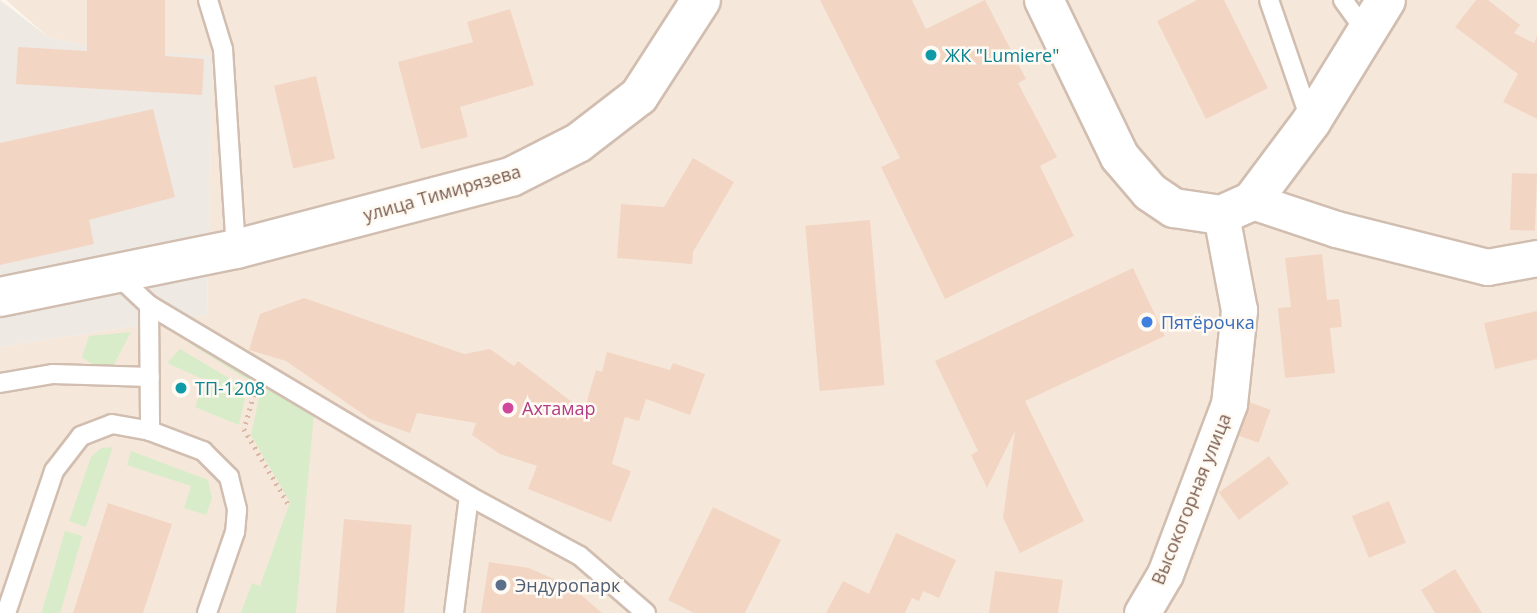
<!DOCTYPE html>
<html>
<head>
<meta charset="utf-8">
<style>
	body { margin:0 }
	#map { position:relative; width:1537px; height:613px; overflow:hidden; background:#fdf6ec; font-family:"Open Sans",sans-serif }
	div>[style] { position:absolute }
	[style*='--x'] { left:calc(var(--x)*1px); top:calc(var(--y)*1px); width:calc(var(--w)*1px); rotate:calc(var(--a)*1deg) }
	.residential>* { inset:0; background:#f5e8da }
	.industrial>* { inset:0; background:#efe9e4 }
	.green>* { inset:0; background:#d8ecc9; transform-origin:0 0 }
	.building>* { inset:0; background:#f3d5c3; transform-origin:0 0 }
	.path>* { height:4.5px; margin-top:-2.25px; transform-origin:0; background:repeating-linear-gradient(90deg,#d9b8a5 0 2px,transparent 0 7px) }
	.roads { filter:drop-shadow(2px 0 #d1beb0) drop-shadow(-2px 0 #d1beb0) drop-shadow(0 2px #d1beb0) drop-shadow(0 -2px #d1beb0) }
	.lane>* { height:18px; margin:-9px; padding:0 9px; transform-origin:9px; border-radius:9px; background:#fff }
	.street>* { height:35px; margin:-17.5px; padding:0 17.5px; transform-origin:17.5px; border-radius:17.5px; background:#fff }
	.secondary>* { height:38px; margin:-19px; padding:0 19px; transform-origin:19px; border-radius:19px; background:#fff }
	.dots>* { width:19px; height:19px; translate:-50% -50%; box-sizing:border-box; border:4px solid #fffaf3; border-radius:50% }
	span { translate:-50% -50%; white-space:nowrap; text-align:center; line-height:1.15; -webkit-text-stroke:5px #fffaf3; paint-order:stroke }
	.culture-label { font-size:18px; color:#0d838f }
	.left { translate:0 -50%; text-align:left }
	.street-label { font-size:18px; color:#7a5c4d }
	.shop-label { font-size:18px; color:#366cbe }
	.hotel-label { font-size:18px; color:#b23c85 }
	.service-label { font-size:18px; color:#4e5e75 }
</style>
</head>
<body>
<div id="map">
	<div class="residential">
		<i style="clip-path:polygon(6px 0,1537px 0,1537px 613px,0 613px,0 347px,207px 315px,213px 57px,102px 50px,48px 37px)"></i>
	</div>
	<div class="industrial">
		<i style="clip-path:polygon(0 0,48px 37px,102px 50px,213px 56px,207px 315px,0 347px)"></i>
	</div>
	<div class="green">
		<i style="clip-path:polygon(131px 332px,111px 370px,97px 368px,82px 357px,89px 336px)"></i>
		<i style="clip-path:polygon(192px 339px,314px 413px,296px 613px,241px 613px,252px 583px,260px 586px,290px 502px,251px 435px,261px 388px,189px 343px)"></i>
		<i style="clip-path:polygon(180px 349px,247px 389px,239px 425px,195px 407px,205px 380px,167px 363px)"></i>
		<i style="clip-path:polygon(113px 447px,86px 527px,69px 521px,91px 457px,101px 448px)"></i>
		<i style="clip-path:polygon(131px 451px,208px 480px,212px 498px,206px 515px,184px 508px,191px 486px,127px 465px)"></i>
		<i style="left:65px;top:531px;width:18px;height:87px;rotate:16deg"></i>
	</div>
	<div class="building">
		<i style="clip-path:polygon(87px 0,165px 0,165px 56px,204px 59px,202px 95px,16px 84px,18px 47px,87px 51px)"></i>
		<i style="clip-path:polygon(820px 0,912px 0,926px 29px,985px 0,1026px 79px,1018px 83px,1057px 157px,1040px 166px,1074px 236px,945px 299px,881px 167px,900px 158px)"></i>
		<i style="clip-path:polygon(1197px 0,1224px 0,1268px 88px,1206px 119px,1157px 21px)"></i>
		<i style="clip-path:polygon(1476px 0,1488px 0,1520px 25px,1514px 33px,1534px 43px,1537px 36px,1537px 119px,1503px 102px,1518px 74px,1455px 27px)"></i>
		<i style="clip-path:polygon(510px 9px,534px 85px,460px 107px,468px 137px,421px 149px,398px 62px,473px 42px,467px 22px)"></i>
		<i style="left:316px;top:76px;width:85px;height:43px;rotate:77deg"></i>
		<i style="clip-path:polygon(153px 109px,175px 197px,89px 220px,94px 244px,0 265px,0 143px)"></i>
		<i style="clip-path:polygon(693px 158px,734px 182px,693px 252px,692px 264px,617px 258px,621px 204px,664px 207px)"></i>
		<i style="left:1512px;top:173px;width:25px;height:57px;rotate:2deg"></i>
		<i style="left:870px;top:220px;width:166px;height:65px;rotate:85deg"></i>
		<i style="clip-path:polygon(1322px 254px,1327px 300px,1339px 299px,1342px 327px,1330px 328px,1335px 373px,1285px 378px,1278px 308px,1291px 307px,1285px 258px)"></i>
		<i style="clip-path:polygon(1133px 268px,1165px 336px,1025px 401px,1084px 521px,1020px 553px,1003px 518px,1015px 431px,987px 488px,971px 455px,978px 451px,935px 361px)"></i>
		<i style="clip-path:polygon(304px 298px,464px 354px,490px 349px,514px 366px,518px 361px,584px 411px,596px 370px,602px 372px,607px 352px,670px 370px,673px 363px,705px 374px,690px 415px,646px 399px,639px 421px,625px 417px,612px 464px,631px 471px,611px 522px,528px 489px,537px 466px,500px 454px,472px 435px,476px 423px,417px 413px,410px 433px,370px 419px,286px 361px,249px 350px,260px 314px)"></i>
		<i style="clip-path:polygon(1537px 311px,1537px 359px,1495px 369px,1484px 323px)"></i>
		<i style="left:1249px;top:402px;width:23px;height:35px;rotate:20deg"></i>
		<i style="left:1269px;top:456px;width:34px;height:62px;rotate:54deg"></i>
		<i style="left:1389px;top:501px;width:45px;height:40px;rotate:68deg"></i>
		<i style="clip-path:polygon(108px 503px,172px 524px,143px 613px,73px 613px)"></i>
		<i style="clip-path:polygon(713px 507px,781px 540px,745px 613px,694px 613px,668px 600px)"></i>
		<i style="left:344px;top:519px;width:68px;height:94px;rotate:5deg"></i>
		<i style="clip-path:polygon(896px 533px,956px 560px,939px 598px,923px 591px,919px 601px,912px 598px,905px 613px,826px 613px,843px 581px,869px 594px)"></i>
		<i style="clip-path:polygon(489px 562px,529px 568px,572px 587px,602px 613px,481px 613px)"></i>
		<i style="clip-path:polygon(1455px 569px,1482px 613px,1435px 613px,1421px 590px)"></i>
		<i style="clip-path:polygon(995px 571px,1063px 580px,1058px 613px,989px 613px)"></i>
	</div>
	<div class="path">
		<i style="--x:254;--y:395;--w:35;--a:106"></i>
		<i style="--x:244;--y:429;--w:88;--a:59.4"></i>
	</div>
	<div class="roads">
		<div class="lane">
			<i style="--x:208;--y:0;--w:51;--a:73"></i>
			<i style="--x:223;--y:49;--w:200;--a:86.3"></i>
			<i style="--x:1269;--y:0;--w:126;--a:71"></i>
			<i style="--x:1343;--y:0;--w:41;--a:54"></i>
			<i style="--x:116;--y:274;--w:45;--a:43.2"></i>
			<i style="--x:149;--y:305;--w:373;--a:30.8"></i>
			<i style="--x:469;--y:496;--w:118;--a:97.3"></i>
			<i style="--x:149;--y:305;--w:126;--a:89.5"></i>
			<i style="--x:0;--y:383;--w:54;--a:-9.6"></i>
			<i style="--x:53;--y:374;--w:97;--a:1.8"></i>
			<i style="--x:469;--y:496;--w:126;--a:28.4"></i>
			<i style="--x:580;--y:556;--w:87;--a:40.8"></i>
			<i style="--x:6;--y:613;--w:150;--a:-71.3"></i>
			<i style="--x:54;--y:471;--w:44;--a:-52.4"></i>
			<i style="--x:81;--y:436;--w:33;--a:-21"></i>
			<i style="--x:112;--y:424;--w:39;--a:10"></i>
			<i style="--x:150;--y:431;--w:57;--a:20.7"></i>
			<i style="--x:203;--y:451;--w:37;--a:45"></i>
			<i style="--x:229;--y:477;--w:34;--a:76"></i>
			<i style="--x:237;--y:510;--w:22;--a:95"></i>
			<i style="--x:235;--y:532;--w:86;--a:109.1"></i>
		</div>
		<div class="street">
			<i style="--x:1252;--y:201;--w:89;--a:18.4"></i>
			<i style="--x:1336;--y:229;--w:156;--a:14.1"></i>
			<i style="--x:1487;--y:267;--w:51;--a:-10.2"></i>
			<i style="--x:1142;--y:613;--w:45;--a:-59.5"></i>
			<i style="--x:1165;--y:574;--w:182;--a:-69.4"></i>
			<i style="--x:1229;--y:404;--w:95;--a:-83.9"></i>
			<i style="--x:1239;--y:310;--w:97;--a:-100.7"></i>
		</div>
		<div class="secondary">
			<i style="--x:1044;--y:0;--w:174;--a:64.2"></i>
			<i style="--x:1120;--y:157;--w:46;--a:49.4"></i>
			<i style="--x:1150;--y:192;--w:29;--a:34"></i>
			<i style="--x:1174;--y:208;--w:48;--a:8.5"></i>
			<i style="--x:1221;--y:215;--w:34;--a:-24"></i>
			<i style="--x:1252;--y:201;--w:99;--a:-53.2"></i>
			<i style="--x:1311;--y:122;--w:143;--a:-58.4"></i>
			<i style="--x:0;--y:297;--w:241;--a:-11.5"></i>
			<i style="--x:236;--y:249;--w:284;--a:-14.7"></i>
			<i style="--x:511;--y:177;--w:75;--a:-26.9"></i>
			<i style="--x:578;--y:143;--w:77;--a:-37.6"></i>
			<i style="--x:639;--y:96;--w:114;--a:-57.1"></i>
		</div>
	</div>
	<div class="dots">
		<i style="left:931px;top:55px;background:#0f9aa8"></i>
		<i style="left:1147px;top:322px;background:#3f7fe0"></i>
		<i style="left:181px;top:388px;background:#0f9aa8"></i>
		<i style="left:508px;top:408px;background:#d1479c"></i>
		<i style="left:501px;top:585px;background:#5c6f8a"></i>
	</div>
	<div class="culture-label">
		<span class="left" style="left:945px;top:55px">ЖК "Lumiere"</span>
		<span class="left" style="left:195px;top:388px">ТП-1208</span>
	</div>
	<div class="street-label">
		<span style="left:442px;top:193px;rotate:-16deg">улица Тимирязева</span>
		<span style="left:1191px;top:499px;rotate:-68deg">Высокогорная улица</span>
	</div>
	<div class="shop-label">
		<span class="left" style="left:1161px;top:322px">Пятёрочка</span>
	</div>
	<div class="hotel-label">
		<span class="left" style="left:522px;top:408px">Ахтамар</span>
	</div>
	<div class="service-label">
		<span class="left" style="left:515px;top:585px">Эндуропарк</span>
	</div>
</div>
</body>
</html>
